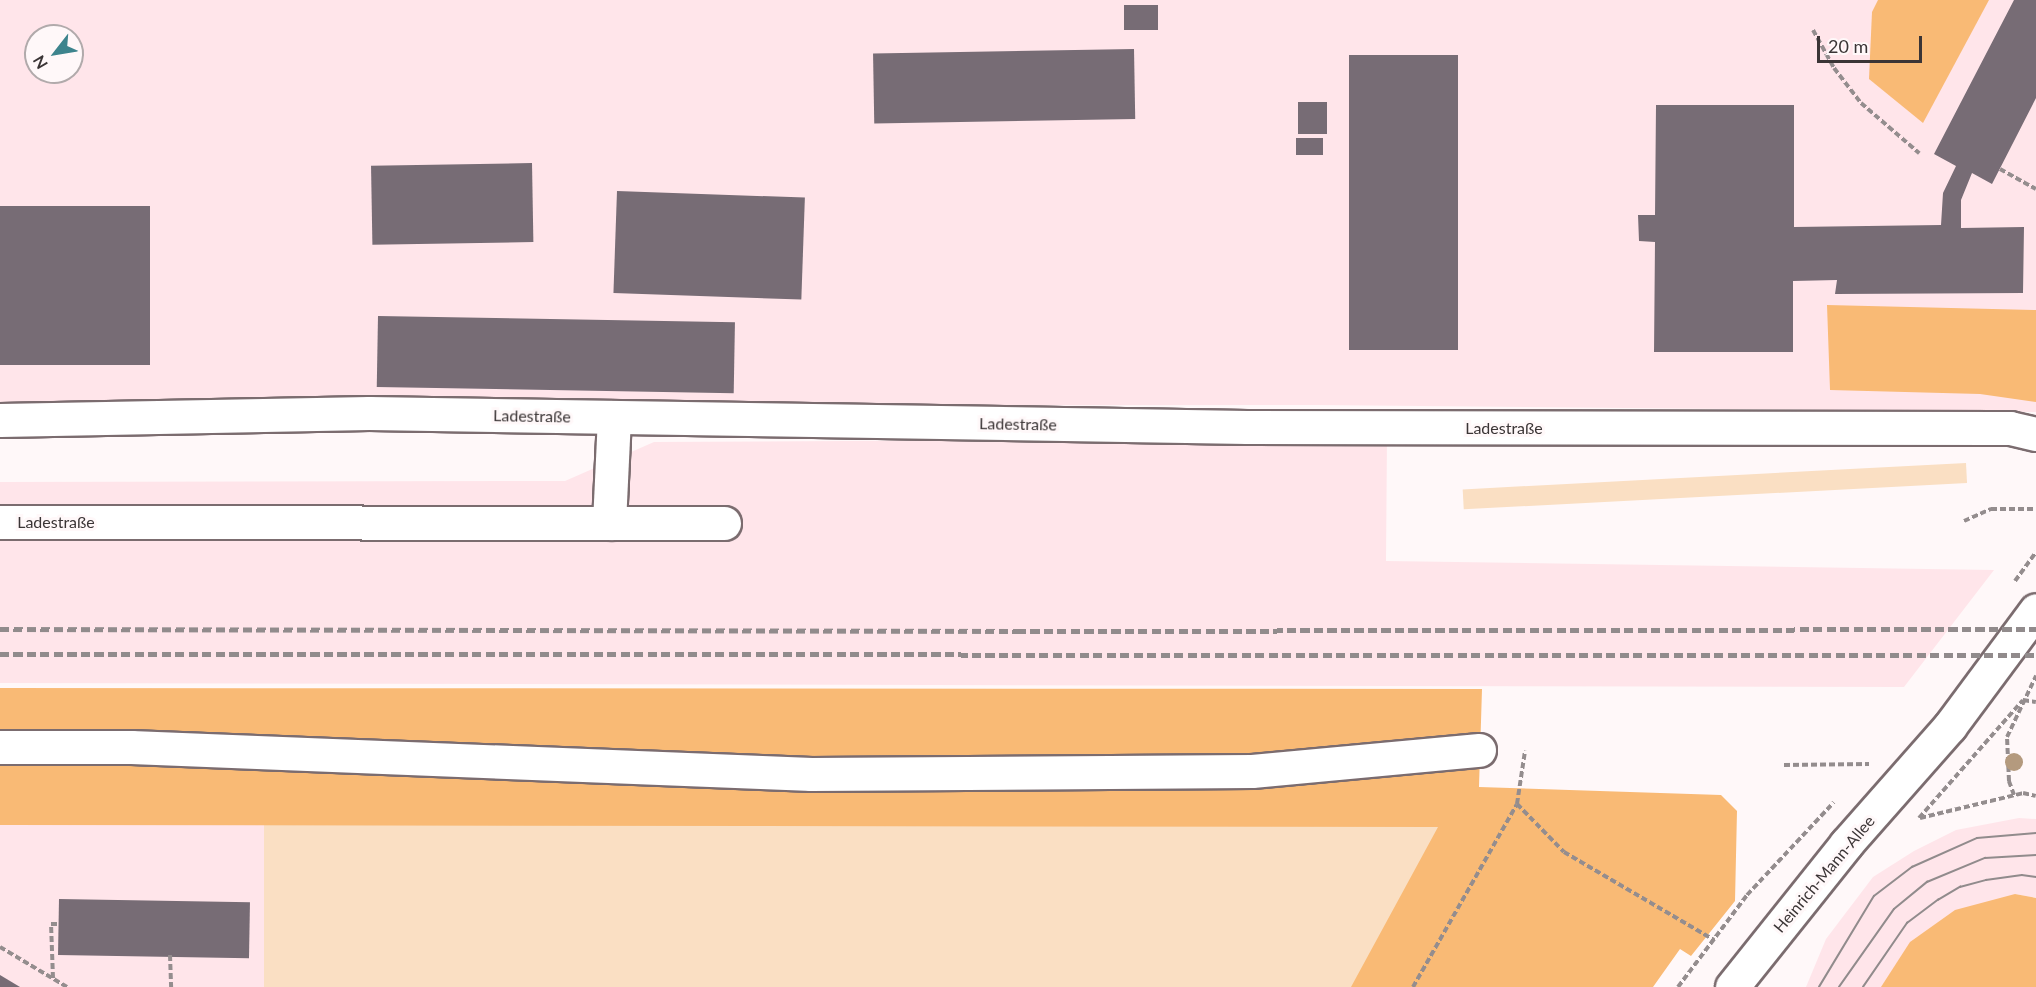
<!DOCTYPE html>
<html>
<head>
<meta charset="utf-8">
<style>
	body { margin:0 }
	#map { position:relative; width:2036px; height:987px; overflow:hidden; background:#fff8f9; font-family:Lato,sans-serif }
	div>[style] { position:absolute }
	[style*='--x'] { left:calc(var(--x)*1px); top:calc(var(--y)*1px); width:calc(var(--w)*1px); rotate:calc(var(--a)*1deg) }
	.built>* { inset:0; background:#ffe5ea; transform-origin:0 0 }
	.green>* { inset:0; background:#fadfc3; transform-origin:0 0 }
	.forest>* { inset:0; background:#f9ba75 }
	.building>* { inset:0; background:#776c75; transform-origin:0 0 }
	.path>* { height:4px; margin-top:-2px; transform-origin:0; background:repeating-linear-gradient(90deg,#948d8e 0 6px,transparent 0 9px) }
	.roads { filter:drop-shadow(2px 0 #7b6c6f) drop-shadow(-2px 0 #7b6c6f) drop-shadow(0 2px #7b6c6f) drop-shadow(0 -2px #7b6c6f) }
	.minor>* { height:33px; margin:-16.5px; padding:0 16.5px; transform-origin:16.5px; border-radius:16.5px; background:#fff }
	.major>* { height:33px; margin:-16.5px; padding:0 16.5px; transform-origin:16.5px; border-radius:16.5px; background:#fff }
	.tram>* { height:1.5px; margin:-0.75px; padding:0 0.75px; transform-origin:0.75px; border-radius:0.75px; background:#918b8c }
	.rail>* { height:4.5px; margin-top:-2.25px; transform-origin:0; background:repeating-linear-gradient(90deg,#918b8c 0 9px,transparent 0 13.5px) }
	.trees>* { width:18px; height:18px; margin:-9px; border-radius:50%; background:#b49a7e }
	span { translate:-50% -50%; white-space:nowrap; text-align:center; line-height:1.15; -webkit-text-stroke:6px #fff8f9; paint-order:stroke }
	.street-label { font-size:16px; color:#3b3536 }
	.north { position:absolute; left:24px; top:24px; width:60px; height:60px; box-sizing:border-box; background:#fff8f9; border:2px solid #b1aaab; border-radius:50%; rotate:239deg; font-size:16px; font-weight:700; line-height:24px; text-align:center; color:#3b3536 }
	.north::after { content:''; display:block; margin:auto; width:21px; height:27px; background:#3d848d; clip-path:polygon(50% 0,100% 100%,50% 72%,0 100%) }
	.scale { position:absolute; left:1817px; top:36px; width:105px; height:27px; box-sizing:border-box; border:3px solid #3b3536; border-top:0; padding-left:8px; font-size:18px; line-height:21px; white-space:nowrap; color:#3b3536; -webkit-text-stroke:4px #fff8f9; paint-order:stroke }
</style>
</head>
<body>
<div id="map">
	<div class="built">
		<i style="clip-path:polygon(evenodd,0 0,2036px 0,2036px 412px,1316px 405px,0 406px,0 0,36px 36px,72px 36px,72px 72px,36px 72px,36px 36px)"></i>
		<i style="clip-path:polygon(1387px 438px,1386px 561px,1994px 570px,1904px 687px,0 683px,0 482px,565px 481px,654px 442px)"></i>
		<i style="clip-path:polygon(2019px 818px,2036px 819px,2036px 898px,2015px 894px,1882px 987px,1806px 987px,1826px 939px,1873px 877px,1914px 851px,1956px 830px)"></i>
		<i style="left:0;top:825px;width:264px;height:162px"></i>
	</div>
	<div class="green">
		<i style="left:1966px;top:463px;width:20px;height:504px;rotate:87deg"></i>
		<i style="left:264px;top:825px;width:1174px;height:162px"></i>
	</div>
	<div class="forest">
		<i style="clip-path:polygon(1878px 0,1989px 0,1923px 123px,1869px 79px,1872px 12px)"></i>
		<i style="clip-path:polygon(1827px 305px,2036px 310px,2036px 402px,1980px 394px,1830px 390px)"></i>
		<i style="clip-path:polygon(0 688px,1482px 689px,1479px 787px,1721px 795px,1737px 811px,1735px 901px,1691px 956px,1680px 949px,1653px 987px,1351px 987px,1438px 827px,0 825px)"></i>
		<i style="clip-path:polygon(2015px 894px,2036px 898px,2036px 987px,1881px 987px,1910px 942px,1955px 910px)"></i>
	</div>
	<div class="building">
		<i style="clip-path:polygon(2014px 0,2036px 0,2036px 98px,1992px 184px,1972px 173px,1961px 200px,1961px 228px,2024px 227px,2023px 293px,1835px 294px,1837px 280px,1793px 281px,1793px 352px,1654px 352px,1655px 242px,1639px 241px,1638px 215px,1655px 215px,1656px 105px,1794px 105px,1794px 227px,1941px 225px,1943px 193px,1956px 166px,1934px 154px)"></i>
		<i style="left:1158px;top:5px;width:25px;height:34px;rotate:90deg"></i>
		<i style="left:1134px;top:49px;width:70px;height:261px;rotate:89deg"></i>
		<i style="left:1349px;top:55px;width:109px;height:295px"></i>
		<i style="left:1298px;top:102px;width:29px;height:32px"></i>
		<i style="left:1323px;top:138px;width:17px;height:27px;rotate:90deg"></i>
		<i style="left:532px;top:163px;width:79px;height:161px;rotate:89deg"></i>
		<i style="left:617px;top:191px;width:188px;height:102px;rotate:2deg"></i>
		<i style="left:150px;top:206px;width:159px;height:150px;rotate:90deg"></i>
		<i style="left:378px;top:316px;width:357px;height:71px;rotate:1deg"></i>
		<i style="left:59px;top:899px;width:191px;height:56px;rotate:1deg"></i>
		<i style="clip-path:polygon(0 975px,20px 987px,0 987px)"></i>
	</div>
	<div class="path">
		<i style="--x:1813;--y:30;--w:43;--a:61.1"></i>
		<i style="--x:1834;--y:68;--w:44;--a:52.4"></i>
		<i style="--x:1861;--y:103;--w:77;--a:40.8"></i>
		<i style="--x:2000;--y:169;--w:41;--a:29.1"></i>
		<i style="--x:1964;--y:521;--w:30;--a:-24"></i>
		<i style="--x:1991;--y:509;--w:45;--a:0"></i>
		<i style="--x:2015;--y:581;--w:36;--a:-54"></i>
		<i style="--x:2023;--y:700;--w:13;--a:9"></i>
		<i style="--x:1784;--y:765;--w:85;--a:-0.7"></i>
		<i style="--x:2014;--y:795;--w:15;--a:-110"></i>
		<i style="--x:2009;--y:781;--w:44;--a:-92.6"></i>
		<i style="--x:2007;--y:737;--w:68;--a:-64.6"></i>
		<i style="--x:1517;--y:804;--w:67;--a:45.6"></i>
		<i style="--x:1564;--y:852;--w:174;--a:30.4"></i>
		<i style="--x:1919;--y:818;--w:157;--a:-48.6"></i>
		<i style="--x:1920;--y:818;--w:106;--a:-13.6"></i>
		<i style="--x:2023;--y:793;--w:13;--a:13"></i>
		<i style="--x:0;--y:947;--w:78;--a:30.8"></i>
		<i style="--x:170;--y:955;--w:32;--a:88"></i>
		<i style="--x:53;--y:978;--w:54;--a:-92.1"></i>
		<i style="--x:51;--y:924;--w:8;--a:0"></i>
		<i style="--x:1413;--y:987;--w:210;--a:-60.4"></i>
		<i style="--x:1517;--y:804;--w:54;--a:-81.4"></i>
		<i style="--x:1678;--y:987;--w:115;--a:-53.1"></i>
		<i style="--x:1747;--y:895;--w:127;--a:-46.9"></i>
	</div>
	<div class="roads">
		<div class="minor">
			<i style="--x:0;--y:420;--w:369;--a:-1.1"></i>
			<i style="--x:369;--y:413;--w:878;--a:0.91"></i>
			<i style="--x:1247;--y:427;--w:763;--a:0.08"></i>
			<i style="--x:2010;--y:428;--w:27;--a:13"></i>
			<i style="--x:0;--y:522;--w:724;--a:0.08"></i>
			<i style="--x:609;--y:523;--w:106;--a:-87.3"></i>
			<i style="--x:0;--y:747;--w:131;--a:0"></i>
			<i style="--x:131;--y:747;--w:681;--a:2.27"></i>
			<i style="--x:811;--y:774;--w:441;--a:-0.4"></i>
			<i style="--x:1252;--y:771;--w:228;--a:-5.3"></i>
		</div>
		<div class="major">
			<i style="--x:1732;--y:987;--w:183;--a:-51.4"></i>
			<i style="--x:1846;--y:844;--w:157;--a:-48.6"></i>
			<i style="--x:1950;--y:726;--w:144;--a:-53.4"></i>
		</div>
	</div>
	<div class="tram">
		<i style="--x:1819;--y:987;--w:106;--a:-58.9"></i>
		<i style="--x:1874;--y:896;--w:48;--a:-37.3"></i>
		<i style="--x:1912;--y:867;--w:71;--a:-24"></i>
		<i style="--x:1977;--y:838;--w:59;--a:-4.8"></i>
		<i style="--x:1839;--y:987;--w:95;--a:-54.8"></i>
		<i style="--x:1894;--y:909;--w:43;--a:-39.3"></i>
		<i style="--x:1927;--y:882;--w:63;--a:-22.5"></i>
		<i style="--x:1985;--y:858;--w:51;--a:-3.4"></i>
		<i style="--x:1863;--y:987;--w:78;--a:-55.5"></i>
		<i style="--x:1907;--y:923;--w:39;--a:-37"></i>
		<i style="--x:1938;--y:900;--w:26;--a:-31"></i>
		<i style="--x:1960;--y:887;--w:27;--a:-15"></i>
		<i style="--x:1986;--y:880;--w:36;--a:-8"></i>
		<i style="--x:2022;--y:875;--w:14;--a:8"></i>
	</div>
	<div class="rail">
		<i style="--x:0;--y:629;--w:1017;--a:0.11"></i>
		<i style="--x:1017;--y:631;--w:1019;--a:-0.11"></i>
		<i style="--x:0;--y:654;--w:2036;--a:0.03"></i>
	</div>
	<div class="trees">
		<i style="left:2014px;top:762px"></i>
	</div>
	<div class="street-label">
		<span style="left:532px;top:416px;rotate:1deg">Ladestraße</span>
		<span style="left:1018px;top:424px;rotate:1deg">Ladestraße</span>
		<span style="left:1504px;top:428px">Ladestraße</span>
		<span style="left:56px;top:522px">Ladestraße</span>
		<span style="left:1824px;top:874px;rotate:-50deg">Heinrich-Mann-Allee</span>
	</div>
	<div class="north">N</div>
	<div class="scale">20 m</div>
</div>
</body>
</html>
